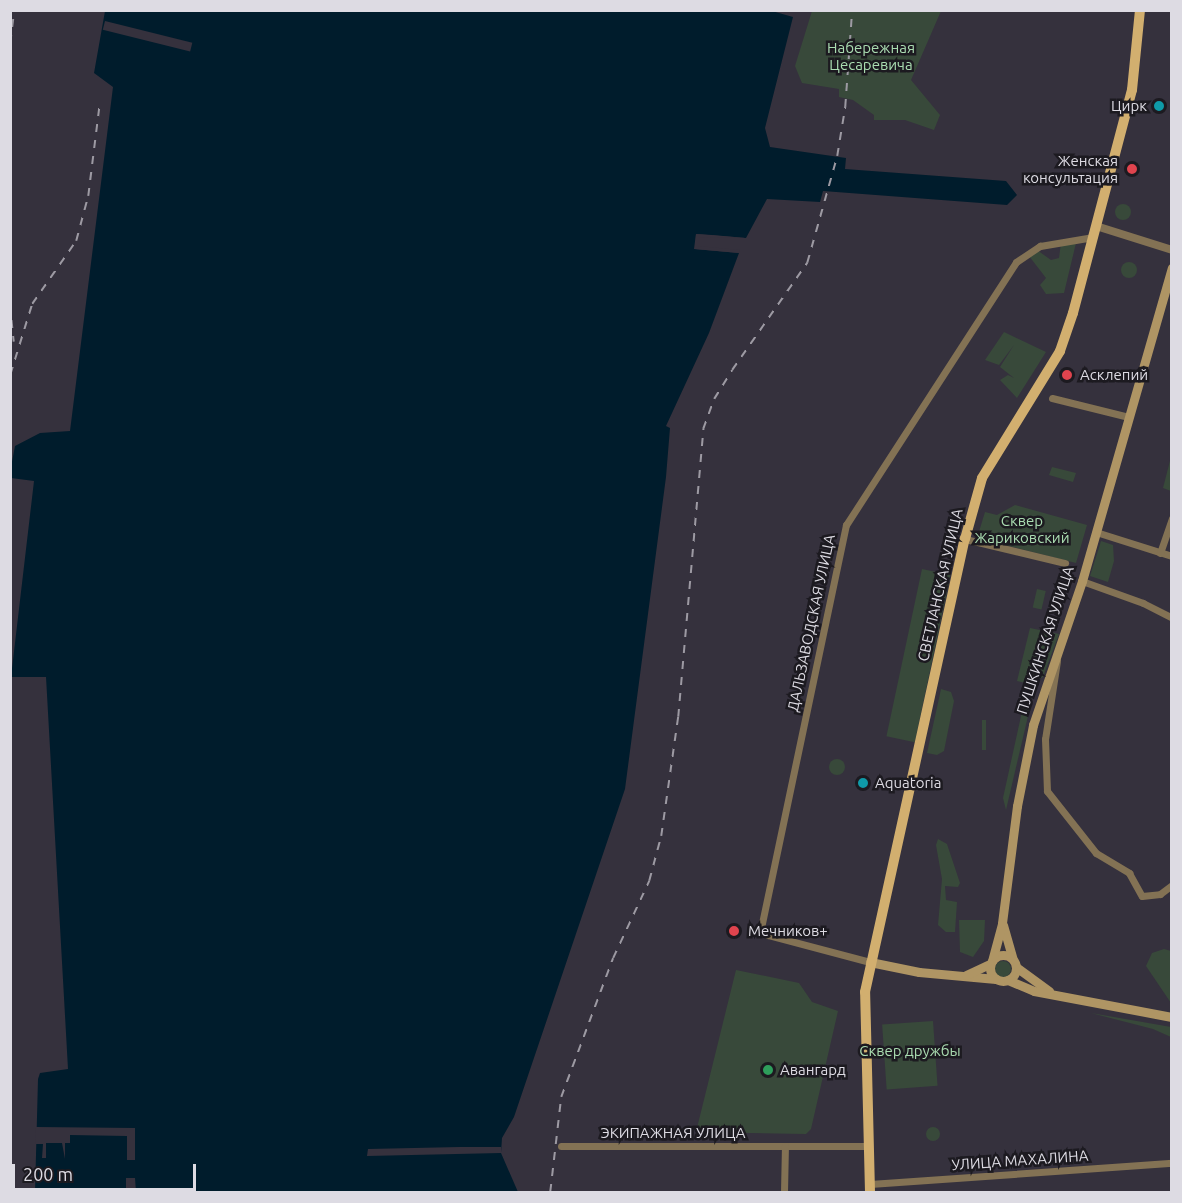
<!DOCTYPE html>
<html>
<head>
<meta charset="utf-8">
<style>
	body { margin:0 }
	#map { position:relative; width:1182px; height:1203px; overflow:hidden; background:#35313d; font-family:Ubuntu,sans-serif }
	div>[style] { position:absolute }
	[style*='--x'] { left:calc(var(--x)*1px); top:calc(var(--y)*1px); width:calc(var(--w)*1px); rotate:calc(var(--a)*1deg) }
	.green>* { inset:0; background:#38493a; transform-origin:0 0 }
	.round { border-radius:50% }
	.water>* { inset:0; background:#001c2c }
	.pier>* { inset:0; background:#35313d; transform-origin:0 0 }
	.minor>* { height:7px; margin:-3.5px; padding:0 3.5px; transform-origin:3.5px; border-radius:3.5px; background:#837254 }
	.tertiary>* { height:8px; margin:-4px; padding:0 4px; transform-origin:4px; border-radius:4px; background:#837254 }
	.secondary>* { height:9px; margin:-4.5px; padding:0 4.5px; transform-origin:4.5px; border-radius:4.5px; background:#af9564 }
	.secondary>.ring { margin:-4.5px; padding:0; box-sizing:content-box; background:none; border:9px solid #af9564; border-radius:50% }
	.primary>* { height:10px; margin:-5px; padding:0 5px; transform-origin:5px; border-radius:5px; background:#d2af6f }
	.rail>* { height:1.5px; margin-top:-0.75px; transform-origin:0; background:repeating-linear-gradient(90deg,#9d9aa3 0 8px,transparent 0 16px) }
	.dots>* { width:16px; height:16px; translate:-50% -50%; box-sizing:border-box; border:3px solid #1c1a20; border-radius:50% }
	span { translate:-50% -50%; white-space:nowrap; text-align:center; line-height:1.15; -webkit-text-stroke:5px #1c1a20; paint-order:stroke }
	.park-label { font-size:15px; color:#aadcb1 }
	.poi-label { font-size:15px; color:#dddbe3 }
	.right { translate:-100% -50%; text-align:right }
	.left { translate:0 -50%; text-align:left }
	.street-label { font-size:15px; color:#dddbe3 }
	.frame { position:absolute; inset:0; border:12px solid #dddbe3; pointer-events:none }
	.scale { position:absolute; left:12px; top:1164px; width:184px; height:27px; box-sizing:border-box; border:3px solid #dddbe3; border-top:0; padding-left:8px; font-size:18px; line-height:21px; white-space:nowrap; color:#dddbe3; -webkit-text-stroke:4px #1c1a20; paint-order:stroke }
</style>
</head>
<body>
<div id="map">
	<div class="green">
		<i style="clip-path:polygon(812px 11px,941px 11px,911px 80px,940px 115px,934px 130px,905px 120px,874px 120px,874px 115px,853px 100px,839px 97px,839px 89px,802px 83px,795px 66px)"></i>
		<i class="round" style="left:1115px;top:204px;width:16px;height:16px"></i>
		<i style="clip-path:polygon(1073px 241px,1076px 243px,1064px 293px,1046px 294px,1040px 285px,1046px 278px,1029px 256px,1037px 250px,1051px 260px,1059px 258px,1061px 243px)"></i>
		<i class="round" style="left:1121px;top:262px;width:16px;height:16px"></i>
		<i style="clip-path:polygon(1004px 332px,1046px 352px,1017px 398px,1000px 380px,1008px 375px,1014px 378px,1000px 367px,1014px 345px,999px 365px,985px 360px)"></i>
		<i style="clip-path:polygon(1171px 457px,1172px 491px,1171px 491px,1163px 488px)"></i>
		<i style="clip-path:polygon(1052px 467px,1076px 473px,1073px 482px,1049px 475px)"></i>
		<i style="clip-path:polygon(1015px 505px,1087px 525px,1076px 563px,977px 538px,985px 512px,997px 515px)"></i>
		<i style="clip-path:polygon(1101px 541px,1113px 545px,1114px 561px,1108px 582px,1090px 576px)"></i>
		<i style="left:922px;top:569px;width:29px;height:171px;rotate:12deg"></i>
		<i style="left:1037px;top:589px;width:9px;height:19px;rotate:13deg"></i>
		<i style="clip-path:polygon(1030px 628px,1059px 634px,1043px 677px,1030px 684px,1017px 681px)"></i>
		<i style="clip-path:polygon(941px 689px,951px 692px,954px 701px,944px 751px,937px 755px,927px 753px)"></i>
		<i style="clip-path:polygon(1030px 697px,1032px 699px,1006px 810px,1003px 798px,1023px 707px)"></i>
		<i style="left:982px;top:720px;width:4px;height:30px"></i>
		<i class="round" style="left:829px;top:759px;width:16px;height:16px"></i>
		<i style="clip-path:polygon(938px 839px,947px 844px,960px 883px,958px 887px,945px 886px,946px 900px,957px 902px,955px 932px,946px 932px,938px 925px,942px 879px,936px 845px)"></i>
		<i style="clip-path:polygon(959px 920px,985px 920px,984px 941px,973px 957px,960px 952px)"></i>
		<i style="clip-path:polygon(1164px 949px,1171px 951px,1171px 1003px,1146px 966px,1152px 953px)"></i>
		<i class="round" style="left:995px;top:961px;width:16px;height:16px"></i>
		<i style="clip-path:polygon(736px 970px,799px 983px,812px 1002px,838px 1011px,811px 1129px,806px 1134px,696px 1132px)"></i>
		<i style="clip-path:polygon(1091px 1013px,1171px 1027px,1171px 1037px,1153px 1029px)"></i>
		<i style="left:933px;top:1021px;width:65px;height:51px;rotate:86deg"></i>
		<i class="round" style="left:926px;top:1127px;width:14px;height:14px"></i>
	</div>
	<div class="water">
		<i style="clip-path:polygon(105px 11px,772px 11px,793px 17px,765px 128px,770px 147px,846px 158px,845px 169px,1006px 181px,1017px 195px,1007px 205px,823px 191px,820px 202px,767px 199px,746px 238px,696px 234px,695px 249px,739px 253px,709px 333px,666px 426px,670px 428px,666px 477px,625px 789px,514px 1117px,502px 1138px,501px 1153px,518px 1192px,35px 1192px,38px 1079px,40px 1073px,68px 1069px,46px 677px,11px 677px,34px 481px,11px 478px,11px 467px,15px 446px,40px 433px,70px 431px,113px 87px,94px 73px)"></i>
	</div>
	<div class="pier">
		<i style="left:105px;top:21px;width:90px;height:9px;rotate:14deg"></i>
		<i style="clip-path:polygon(696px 234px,712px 235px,746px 238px,698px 237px,698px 246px,740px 250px,739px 253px,694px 249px)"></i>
		<i style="clip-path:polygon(36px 1127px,135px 1128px,135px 1160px,127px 1160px,127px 1136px,70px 1135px,70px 1143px,65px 1143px,65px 1159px,62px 1143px,46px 1143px,46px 1158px,42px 1158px,43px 1144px,35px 1144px)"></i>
		<i style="clip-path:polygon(460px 1147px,501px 1147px,501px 1153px,367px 1156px,368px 1149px)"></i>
		<i style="clip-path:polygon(126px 1178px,135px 1178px,136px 1192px,35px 1192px,126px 1191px)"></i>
	</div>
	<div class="minor">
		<i style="--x:1052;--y:398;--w:79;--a:13.9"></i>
		<i style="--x:1096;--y:532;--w:80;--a:17.5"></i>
		<i style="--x:965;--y:539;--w:103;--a:13.5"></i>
		<i style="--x:1160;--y:553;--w:37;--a:-71"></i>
		<i style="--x:1082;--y:581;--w:65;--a:19.8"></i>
		<i style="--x:1143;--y:603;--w:33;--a:27"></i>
		<i style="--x:1057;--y:661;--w:79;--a:98.7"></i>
		<i style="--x:1045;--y:739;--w:52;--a:87.8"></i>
		<i style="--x:1047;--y:791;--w:79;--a:51.7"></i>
		<i style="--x:1096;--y:853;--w:39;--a:31"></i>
		<i style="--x:1129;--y:873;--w:26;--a:61"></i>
		<i style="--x:1142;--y:896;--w:18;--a:-6"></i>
		<i style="--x:1160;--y:894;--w:15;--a:-37"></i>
		<i style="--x:870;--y:962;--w:106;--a:-165.2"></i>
		<i style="--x:768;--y:935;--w:10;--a:-135"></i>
		<i style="--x:761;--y:928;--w:412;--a:-78.1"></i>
		<i style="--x:846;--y:525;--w:313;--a:-57.1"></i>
		<i style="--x:1016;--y:262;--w:29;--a:-34"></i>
		<i style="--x:1040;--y:246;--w:54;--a:-9.6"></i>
		<i style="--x:561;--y:1146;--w:307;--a:0"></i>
		<i style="--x:870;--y:1184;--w:303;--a:-4"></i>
		<i style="--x:784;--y:1192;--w:46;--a:-88.8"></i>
	</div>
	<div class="tertiary">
		<i style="--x:1096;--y:226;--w:80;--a:17.5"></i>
	</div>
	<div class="secondary">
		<i style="--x:1003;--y:925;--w:35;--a:74"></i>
		<i class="ring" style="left:990px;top:955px;width:17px;height:17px"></i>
		<i style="--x:992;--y:961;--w:39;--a:-75"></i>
		<i style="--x:1002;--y:923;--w:118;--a:-82.7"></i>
		<i style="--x:1017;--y:806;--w:83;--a:-78.8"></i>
		<i style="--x:1033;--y:725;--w:152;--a:-71.2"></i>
		<i style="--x:1082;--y:581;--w:326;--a:-74"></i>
		<i style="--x:870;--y:962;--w:50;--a:11.5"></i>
		<i style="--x:919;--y:972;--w:77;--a:5.2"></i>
		<i style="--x:1016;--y:967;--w:41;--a:36"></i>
		<i style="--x:966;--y:975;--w:26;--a:-25"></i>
		<i style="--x:1008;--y:980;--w:28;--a:23"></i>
		<i style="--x:1034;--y:991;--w:140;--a:10.7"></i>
	</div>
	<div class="primary">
		<i style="--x:870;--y:1192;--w:200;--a:-91.4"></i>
		<i style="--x:865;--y:992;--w:464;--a:-77.6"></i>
		<i style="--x:965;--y:539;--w:63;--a:-74.4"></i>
		<i style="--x:982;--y:478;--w:149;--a:-58.4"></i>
		<i style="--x:1060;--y:351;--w:40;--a:-71.1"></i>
		<i style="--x:1073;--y:313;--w:231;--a:-75.2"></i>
		<i style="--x:1132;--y:90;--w:80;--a:-84.3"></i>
	</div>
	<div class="rail">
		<i style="--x:10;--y:43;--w:33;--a:-83"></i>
		<i style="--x:10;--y:304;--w:38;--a:84"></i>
		<i style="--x:10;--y:375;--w:74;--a:-72.8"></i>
		<i style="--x:32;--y:304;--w:77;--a:-55.1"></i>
		<i style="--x:76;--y:241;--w:47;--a:-75.1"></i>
		<i style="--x:88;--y:196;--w:89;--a:-82.9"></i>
		<i style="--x:550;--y:1192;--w:96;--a:-83.4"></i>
		<i style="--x:561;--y:1097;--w:148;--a:-69.5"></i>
		<i style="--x:613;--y:958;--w:85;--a:-64.9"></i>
		<i style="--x:649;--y:881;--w:47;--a:-75.1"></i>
		<i style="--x:661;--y:836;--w:120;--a:-81.9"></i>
		<i style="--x:678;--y:717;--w:289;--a:-85"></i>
		<i style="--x:703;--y:429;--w:32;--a:-70"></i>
		<i style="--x:714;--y:399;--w:34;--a:-58"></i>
		<i style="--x:732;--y:370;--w:131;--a:-55"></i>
		<i style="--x:807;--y:263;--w:111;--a:-74.3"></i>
		<i style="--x:837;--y:156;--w:50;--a:-80.7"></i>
		<i style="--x:845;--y:107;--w:97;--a:-85.9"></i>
	</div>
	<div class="dots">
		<i style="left:1159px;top:106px;background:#0f9aa8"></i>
		<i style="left:1132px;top:169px;background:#e0444e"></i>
		<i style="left:1067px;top:375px;background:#e0444e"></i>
		<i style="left:863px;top:783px;background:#0f9aa8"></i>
		<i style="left:734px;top:931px;background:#e0444e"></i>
		<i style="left:768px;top:1070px;background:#2e9e5b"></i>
	</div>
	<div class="park-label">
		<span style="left:871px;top:56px">Набережная<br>Цесаревича</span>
		<span style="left:1022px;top:529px">Сквер<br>Жариковский</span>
		<span style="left:910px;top:1051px">Сквер дружбы</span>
	</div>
	<div class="poi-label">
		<span class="right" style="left:1147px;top:106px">Цирк</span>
		<span class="right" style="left:1118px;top:169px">Женская<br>консультация</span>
		<span class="left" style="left:1080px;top:375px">Асклепий</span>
		<span class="left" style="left:875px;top:783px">Aquatoria</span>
		<span class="left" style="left:748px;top:931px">Мечников+</span>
		<span class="left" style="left:780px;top:1070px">Авангард</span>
	</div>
	<div class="street-label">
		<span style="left:940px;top:585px;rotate:-77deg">СВЕТЛАНСКАЯ УЛИЦА</span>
		<span style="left:811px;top:623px;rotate:-78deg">ДАЛЬЗАВОДСКАЯ УЛИЦА</span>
		<span style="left:1045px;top:640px;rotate:-72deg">ПУШКИНСКАЯ УЛИЦА</span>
		<span style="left:673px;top:1133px">ЭКИПАЖНАЯ УЛИЦА</span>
		<span style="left:1020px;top:1160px;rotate:-4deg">УЛИЦА МАХАЛИНА</span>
	</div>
	<div class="frame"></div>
	<div class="scale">200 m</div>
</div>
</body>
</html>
